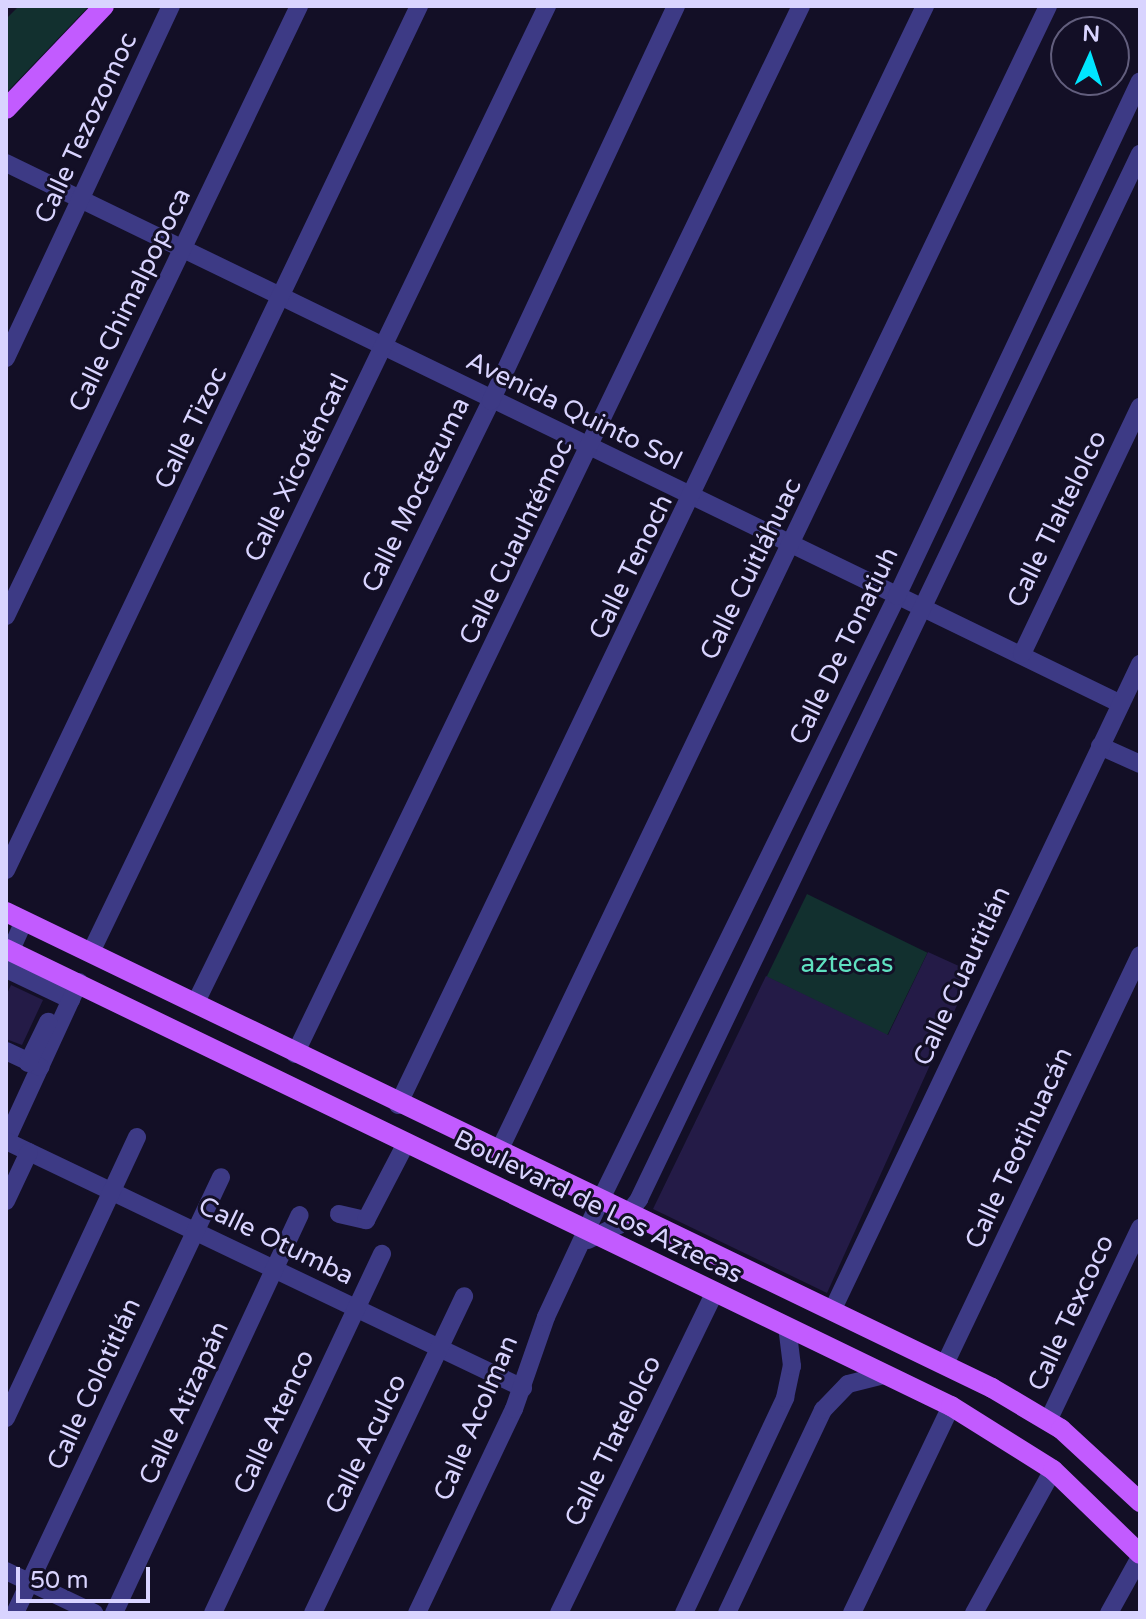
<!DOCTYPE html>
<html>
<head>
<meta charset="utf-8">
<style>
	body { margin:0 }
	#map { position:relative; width:1146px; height:1619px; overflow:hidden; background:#130f26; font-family:"Varela Round",sans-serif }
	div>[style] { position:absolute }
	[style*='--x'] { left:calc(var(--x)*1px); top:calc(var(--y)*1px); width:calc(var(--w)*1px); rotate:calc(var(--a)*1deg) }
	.green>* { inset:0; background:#12302f; transform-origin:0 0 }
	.building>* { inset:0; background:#241b47 }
	.minor>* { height:18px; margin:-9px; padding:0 9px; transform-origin:9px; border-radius:9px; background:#3d3a85 }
	.major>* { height:20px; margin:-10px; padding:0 10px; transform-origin:10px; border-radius:10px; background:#c25bff }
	span { translate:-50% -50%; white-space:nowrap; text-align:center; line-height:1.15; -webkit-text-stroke:6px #130f26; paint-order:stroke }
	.street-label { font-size:26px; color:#d9d4ff }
	.park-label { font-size:26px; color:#5fe0c0 }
	.frame { position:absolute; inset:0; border:8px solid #d9d4ff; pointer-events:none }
	.north { position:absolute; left:1050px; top:16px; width:80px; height:80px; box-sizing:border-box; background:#130f26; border:2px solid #625e7d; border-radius:50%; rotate:3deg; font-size:22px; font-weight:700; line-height:32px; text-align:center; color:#d9d4ff }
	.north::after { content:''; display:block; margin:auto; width:28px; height:36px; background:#00e5ff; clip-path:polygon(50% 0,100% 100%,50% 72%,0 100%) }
	.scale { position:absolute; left:16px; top:1567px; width:134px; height:36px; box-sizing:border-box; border:4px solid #d9d4ff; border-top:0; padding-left:10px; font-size:24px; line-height:28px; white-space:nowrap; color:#d9d4ff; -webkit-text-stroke:6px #130f26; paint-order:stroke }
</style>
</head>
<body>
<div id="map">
	<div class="green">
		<i style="clip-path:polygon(19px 6px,89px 6px,6px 93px,6px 19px)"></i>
		<i style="left:807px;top:894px;width:134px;height:92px;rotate:26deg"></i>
	</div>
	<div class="building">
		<i style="clip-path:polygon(928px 952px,972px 972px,827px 1293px,653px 1209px,766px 976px,888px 1035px)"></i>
		<i style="clip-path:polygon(11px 985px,43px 1000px,22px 1045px,6px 1039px,6px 996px)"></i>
	</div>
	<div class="minor">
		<i style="--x:6;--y:163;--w:1239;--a:25.88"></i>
		<i style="--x:6;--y:358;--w:389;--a:-64.9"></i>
		<i style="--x:6;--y:616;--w:677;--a:-64.34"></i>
		<i style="--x:1022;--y:654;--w:274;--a:-64.5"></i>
		<i style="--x:1100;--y:746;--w:44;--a:24.2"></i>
		<i style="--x:6;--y:870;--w:958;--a:-64.45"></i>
		<i style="--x:91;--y:952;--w:1050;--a:-64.26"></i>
		<i style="--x:6;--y:961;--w:44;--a:-65.8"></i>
		<i style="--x:6;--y:969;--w:72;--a:25.5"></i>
		<i style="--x:79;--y:982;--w:175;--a:114.7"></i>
		<i style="--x:6;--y:1141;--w:573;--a:25.54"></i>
		<i style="--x:195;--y:1004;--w:672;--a:-63.85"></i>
		<i style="--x:491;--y:401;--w:436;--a:-64.9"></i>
		<i style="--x:6;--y:1051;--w:38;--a:25"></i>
		<i style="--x:295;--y:1054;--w:1164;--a:-64.23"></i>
		<i style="--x:28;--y:1063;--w:46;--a:-64"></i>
		<i style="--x:398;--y:1105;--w:1219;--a:-64.38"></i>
		<i style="--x:498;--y:1153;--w:1272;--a:-64.38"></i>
		<i style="--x:6;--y:1201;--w:54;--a:-64.9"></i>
		<i style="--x:339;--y:1214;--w:28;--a:13"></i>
		<i style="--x:366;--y:1220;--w:87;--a:-62.5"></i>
		<i style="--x:588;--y:1240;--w:34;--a:-26"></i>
		<i style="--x:619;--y:1225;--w:33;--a:-52"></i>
		<i style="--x:639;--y:1199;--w:1159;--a:-64.39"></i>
		<i style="--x:832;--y:1311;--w:717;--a:-64.54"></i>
		<i style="--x:945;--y:1364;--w:453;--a:-64.5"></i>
		<i style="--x:6;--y:1418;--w:310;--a:-65"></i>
		<i style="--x:1048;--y:1421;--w:214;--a:-64.5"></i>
		<i style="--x:6;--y:1571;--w:98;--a:25.5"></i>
		<i style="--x:15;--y:1613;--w:482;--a:-64.7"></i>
		<i style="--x:114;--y:1613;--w:439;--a:-65"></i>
		<i style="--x:213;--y:1613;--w:397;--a:-64.8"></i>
		<i style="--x:313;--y:1613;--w:351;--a:-64.5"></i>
		<i style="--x:417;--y:1613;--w:226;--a:-64.6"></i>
		<i style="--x:514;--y:1409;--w:97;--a:-70.8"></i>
		<i style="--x:546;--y:1317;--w:128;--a:-65"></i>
		<i style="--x:600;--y:1201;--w:674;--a:-63.85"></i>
		<i style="--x:897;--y:596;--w:569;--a:-64.74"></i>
		<i style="--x:559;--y:1613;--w:357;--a:-64.1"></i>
		<i style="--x:684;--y:1613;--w:238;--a:-64.8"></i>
		<i style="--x:785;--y:1398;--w:33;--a:-78"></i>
		<i style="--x:792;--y:1366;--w:40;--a:-97.1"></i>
		<i style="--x:727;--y:1613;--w:225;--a:-64.7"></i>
		<i style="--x:823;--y:1410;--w:36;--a:-46"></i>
		<i style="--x:848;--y:1384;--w:36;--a:-14"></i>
		<i style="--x:852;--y:1613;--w:229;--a:-64.4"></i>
		<i style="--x:974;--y:1613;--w:163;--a:-61.1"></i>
		<i style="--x:1109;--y:1613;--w:64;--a:-61"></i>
	</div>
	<div class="major">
		<i style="--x:6;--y:109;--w:142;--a:-46.4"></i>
		<i style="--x:6;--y:912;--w:1095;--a:25.77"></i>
		<i style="--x:992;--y:1388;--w:80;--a:30.7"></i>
		<i style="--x:1061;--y:1429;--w:108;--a:42.7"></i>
		<i style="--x:6;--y:949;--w:1050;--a:25.81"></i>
		<i style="--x:951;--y:1406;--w:120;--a:32.1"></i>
		<i style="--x:1053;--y:1470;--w:121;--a:44"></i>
	</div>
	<div class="street-label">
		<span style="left:86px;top:128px;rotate:-65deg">Calle Tezozomoc</span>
		<span style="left:130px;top:300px;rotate:-64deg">Calle Chimalpopoca</span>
		<span style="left:574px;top:411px;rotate:26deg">Avenida Quinto Sol</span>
		<span style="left:191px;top:428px;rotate:-64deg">Calle Tizoc</span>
		<span style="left:297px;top:468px;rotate:-64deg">Calle Xicoténcatl</span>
		<span style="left:416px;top:495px;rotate:-64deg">Calle Moctezuma</span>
		<span style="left:1057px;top:519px;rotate:-64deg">Calle Tlaltelolco</span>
		<span style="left:516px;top:542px;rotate:-64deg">Calle Cuauhtémoc</span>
		<span style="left:631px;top:567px;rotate:-64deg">Calle Tenoch</span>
		<span style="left:751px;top:569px;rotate:-64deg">Calle Cuitláhuac</span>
		<span style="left:844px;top:646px;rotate:-64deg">Calle De Tonatiuh</span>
		<span style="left:962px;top:976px;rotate:-65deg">Calle Cuautitlán</span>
		<span style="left:1019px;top:1148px;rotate:-65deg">Calle Teotihuacán</span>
		<span style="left:598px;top:1207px;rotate:26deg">Boulevard de Los Aztecas</span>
		<span style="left:276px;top:1241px;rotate:26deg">Calle Otumba</span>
		<span style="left:1071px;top:1313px;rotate:-65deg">Calle Texcoco</span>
		<span style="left:94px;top:1384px;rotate:-65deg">Calle Colotitlán</span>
		<span style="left:184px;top:1403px;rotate:-65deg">Calle Atizapán</span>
		<span style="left:476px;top:1418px;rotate:-67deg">Calle Acolman</span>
		<span style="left:274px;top:1422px;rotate:-65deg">Calle Atenco</span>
		<span style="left:613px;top:1441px;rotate:-64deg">Calle Tlatelolco</span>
		<span style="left:366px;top:1444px;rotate:-64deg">Calle Aculco</span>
	</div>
	<div class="park-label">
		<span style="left:847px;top:964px">aztecas</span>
	</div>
	<div class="frame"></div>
	<div class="north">N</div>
	<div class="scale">50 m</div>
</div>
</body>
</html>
